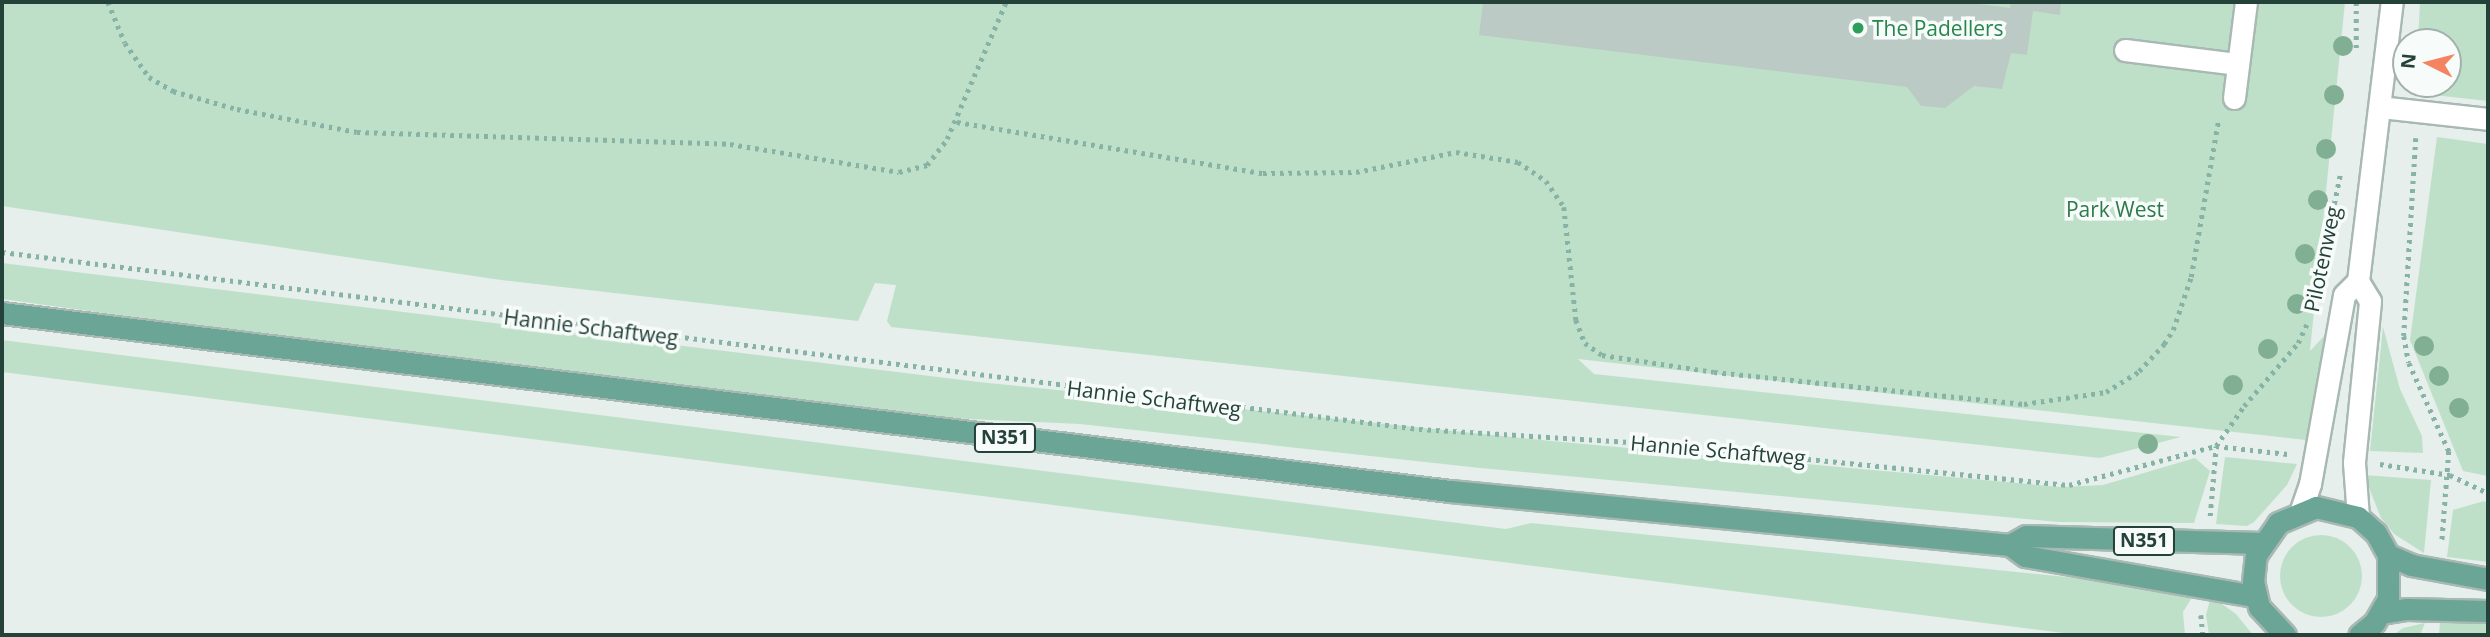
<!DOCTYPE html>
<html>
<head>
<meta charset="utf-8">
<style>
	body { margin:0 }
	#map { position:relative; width:2490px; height:637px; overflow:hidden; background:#e6efeb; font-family:"Open Sans",sans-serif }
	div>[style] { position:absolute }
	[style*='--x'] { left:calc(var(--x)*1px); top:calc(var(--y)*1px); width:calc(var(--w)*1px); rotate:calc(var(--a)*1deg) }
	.green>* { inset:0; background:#bfe0c8 }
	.round { border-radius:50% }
	.building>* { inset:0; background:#bbcac4 }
	.path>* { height:4.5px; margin-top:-2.25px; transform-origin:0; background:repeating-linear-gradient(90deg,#86b3a5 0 3.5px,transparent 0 8.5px) }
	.roads { filter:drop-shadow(2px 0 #a8b8b2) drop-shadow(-2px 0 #a8b8b2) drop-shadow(0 2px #a8b8b2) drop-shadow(0 -2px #a8b8b2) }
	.minor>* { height:21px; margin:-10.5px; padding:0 10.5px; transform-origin:10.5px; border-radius:10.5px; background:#fff }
	.major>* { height:21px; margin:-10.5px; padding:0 10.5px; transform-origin:10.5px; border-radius:10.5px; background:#6aa596 }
	.trees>* { width:20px; height:20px; margin:-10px; border-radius:50%; background:#80af93 }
	.dots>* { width:19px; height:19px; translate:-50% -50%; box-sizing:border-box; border:4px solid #f7fbf9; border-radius:50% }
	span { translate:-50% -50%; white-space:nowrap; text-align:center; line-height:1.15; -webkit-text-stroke:7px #f7fbf9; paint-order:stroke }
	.shield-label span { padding:2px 5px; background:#f7fbf9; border:2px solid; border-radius:5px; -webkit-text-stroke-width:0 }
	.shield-label { font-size:19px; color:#24423a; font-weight:700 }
	.leisure-label { font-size:21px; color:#27864d }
	.left { translate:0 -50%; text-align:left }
	.park-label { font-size:21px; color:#2d7a4b }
	.street-label { font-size:21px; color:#24423a }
	.frame { position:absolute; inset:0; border:4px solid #24423a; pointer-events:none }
	.north { position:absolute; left:2392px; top:28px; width:70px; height:70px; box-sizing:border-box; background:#f7fbf9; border:2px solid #a3b1ad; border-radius:50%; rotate:276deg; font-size:19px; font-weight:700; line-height:28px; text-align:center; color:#24423a }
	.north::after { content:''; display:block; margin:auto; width:24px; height:32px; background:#f4845f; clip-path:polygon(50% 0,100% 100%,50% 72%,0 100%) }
</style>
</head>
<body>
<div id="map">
	<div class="green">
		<i style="clip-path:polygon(2px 2px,2345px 2px,2310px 351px,2326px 334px,2306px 440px,1578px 359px,1594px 374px,2181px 437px,2100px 458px,891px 327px,887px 321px,896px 285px,875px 283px,858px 321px,501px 280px,2px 206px)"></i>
		<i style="clip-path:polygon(2420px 2px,2488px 2px,2488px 101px,2415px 93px,2415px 84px,2448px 84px,2448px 42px,2418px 42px)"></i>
		<i style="clip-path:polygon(2437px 137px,2488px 144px,2488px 476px,2463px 471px,2410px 340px)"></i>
		<i style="clip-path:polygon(2px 263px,979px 382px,1551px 441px,2061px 487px,2103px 485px,2195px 458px,2210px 471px,2194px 523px,2058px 522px,1480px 468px,1080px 424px,903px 416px,492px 367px,2px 299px)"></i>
		<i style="clip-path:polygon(2383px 327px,2400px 389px,2422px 436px,2423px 453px,2370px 451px)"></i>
		<i style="clip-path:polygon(2px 340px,1506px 529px,1531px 523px,2137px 584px,2194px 594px,2183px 612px,2185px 635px,2080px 635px,2px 372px)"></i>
		<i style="clip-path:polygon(2225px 457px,2297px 464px,2287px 485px,2254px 522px,2247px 526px,2216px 524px)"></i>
		<i style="clip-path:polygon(2364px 475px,2431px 480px,2424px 553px,2394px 534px,2381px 518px)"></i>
		<i style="clip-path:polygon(2484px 501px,2488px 504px,2488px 562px,2447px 557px,2453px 510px)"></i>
		<i class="round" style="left:2280px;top:535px;width:82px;height:82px"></i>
		<i style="clip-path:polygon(2211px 596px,2236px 614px,2253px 635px,2209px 635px,2206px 615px)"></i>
		<i style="clip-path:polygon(2440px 622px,2488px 624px,2488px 635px,2439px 635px)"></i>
		<i style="clip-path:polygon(2425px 623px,2420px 635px,2393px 635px,2403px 628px)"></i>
	</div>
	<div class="building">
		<i style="clip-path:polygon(1483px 2px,1963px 2px,2010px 8px,2011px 2px,2061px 2px,2060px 15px,2033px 11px,2027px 55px,2011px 53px,2002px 89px,1974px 86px,1945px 108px,1921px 106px,1907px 87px,1479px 35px)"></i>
	</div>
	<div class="path">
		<i style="--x:108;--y:2;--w:44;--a:67.5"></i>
		<i style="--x:125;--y:43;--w:42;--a:54.8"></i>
		<i style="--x:149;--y:77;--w:28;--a:30"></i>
		<i style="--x:173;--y:91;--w:66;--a:15.7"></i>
		<i style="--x:237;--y:109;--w:122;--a:10.9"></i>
		<i style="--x:357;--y:132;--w:373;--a:1.8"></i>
		<i style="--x:730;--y:144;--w:171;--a:9.4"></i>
		<i style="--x:899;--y:172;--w:29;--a:-14"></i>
		<i style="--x:927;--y:165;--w:33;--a:-52"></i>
		<i style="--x:947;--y:139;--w:149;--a:-66.7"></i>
		<i style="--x:2356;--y:48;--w:46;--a:-90"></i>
		<i style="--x:957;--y:122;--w:310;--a:9.5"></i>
		<i style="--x:1263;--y:173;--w:93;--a:-0.6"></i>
		<i style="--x:1356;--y:172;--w:102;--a:-11.3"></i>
		<i style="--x:1456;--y:152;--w:63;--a:9.2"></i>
		<i style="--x:1518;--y:162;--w:34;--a:34"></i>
		<i style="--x:1546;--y:181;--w:32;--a:55"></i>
		<i style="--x:1564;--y:207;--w:114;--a:83.9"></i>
		<i style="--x:1576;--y:320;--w:25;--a:69"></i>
		<i style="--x:1585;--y:343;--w:21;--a:35"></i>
		<i style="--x:1602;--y:355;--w:113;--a:8.6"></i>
		<i style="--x:1714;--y:372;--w:312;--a:5.9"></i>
		<i style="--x:2024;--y:404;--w:83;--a:-8.3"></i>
		<i style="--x:2106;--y:392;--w:39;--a:-32"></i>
		<i style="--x:2139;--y:371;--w:37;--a:-47"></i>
		<i style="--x:2164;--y:344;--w:17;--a:-57"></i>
		<i style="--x:2173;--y:330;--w:56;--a:-71.2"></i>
		<i style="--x:2191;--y:277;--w:157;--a:-80.1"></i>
		<i style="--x:2416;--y:138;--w:198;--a:93.5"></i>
		<i style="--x:2404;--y:336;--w:27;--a:80"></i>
		<i style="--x:2409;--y:363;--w:97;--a:65.6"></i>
		<i style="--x:2449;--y:451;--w:92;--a:94.4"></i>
		<i style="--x:2;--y:252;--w:1428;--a:7.12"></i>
		<i style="--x:1419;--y:429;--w:228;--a:3.5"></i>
		<i style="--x:1647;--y:443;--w:424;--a:5.7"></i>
		<i style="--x:2069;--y:485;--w:152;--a:-14.9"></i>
		<i style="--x:2216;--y:446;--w:72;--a:6.3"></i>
		<i style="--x:2319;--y:279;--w:106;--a:-78.6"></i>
		<i style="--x:2380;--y:464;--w:71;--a:8.9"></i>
		<i style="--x:2450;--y:475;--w:42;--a:25.3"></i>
		<i style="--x:2210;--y:516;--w:70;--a:-85.1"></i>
		<i style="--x:2216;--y:446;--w:49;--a:-55"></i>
		<i style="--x:2244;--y:406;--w:83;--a:-49.4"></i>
		<i style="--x:2298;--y:343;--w:23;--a:-65"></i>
		<i style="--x:2201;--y:615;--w:20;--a:84"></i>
	</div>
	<div class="roads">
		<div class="minor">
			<i style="--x:2125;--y:50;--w:114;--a:7.1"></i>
			<i style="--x:2234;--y:98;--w:97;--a:-82.9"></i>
			<i style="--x:2380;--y:107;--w:109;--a:6.3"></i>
			<i style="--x:2301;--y:510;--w:28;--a:-71"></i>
			<i style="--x:2310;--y:484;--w:192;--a:-79.8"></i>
			<i style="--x:2344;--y:295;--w:20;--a:-45"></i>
			<i style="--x:2358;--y:281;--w:281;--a:-83.1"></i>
			<i style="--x:2358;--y:517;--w:55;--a:-94.2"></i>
			<i style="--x:2354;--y:462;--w:162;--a:-84.3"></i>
			<i style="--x:2370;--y:301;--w:23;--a:-121"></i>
		</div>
		<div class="major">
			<i style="--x:2;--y:313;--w:1459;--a:7.01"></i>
			<i style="--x:1450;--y:491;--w:563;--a:5.51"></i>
			<i style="--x:2010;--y:545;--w:19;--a:36"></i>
			<i style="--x:2025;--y:556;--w:233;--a:9.9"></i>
			<i style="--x:2010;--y:545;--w:18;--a:-29"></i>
			<i style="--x:2026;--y:536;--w:235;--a:1.7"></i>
			<i style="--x:2388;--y:555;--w:25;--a:23"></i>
			<i style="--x:2411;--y:565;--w:78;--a:10.3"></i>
			<i style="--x:2381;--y:613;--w:26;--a:-9"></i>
			<i style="--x:2407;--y:609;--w:81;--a:1.4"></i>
			<i style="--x:2285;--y:635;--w:38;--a:-133"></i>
			<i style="--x:2259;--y:607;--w:26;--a:-103"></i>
			<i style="--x:2253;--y:582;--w:27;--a:-84"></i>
			<i style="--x:2256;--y:555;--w:39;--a:-55"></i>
			<i style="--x:2278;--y:523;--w:41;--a:-22.8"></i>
			<i style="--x:2316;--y:507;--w:43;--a:13.4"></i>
			<i style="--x:2358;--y:517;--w:24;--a:42"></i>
			<i style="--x:2376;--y:533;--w:25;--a:61"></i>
			<i style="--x:2388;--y:555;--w:44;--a:90"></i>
			<i style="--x:2388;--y:599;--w:28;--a:120"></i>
			<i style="--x:2374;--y:623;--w:19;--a:141"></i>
		</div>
	</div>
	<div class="trees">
		<i style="left:2343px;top:46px"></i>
		<i style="left:2334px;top:95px"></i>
		<i style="left:2326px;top:149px"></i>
		<i style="left:2318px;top:200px"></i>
		<i style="left:2305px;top:254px"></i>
		<i style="left:2297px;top:304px"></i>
		<i style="left:2424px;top:346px"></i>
		<i style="left:2268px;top:349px"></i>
		<i style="left:2439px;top:376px"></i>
		<i style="left:2233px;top:385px"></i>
		<i style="left:2459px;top:408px"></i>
		<i style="left:2148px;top:444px"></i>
	</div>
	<div class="dots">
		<i style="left:1858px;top:28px;background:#2e9e5b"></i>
	</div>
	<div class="shield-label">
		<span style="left:1005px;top:438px">N351</span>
		<span style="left:2144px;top:541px">N351</span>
	</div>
	<div class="leisure-label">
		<span class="left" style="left:1872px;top:28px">The Padellers</span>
	</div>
	<div class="park-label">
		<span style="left:2115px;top:209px">Park West</span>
	</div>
	<div class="street-label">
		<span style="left:2322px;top:259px;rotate:-78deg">Pilotenweg</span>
		<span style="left:591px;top:327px;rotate:7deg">Hannie Schaftweg</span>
		<span style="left:1154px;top:398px;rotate:7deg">Hannie Schaftweg</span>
		<span style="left:1718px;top:450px;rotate:5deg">Hannie Schaftweg</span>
	</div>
	<div class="frame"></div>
	<div class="north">N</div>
</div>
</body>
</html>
